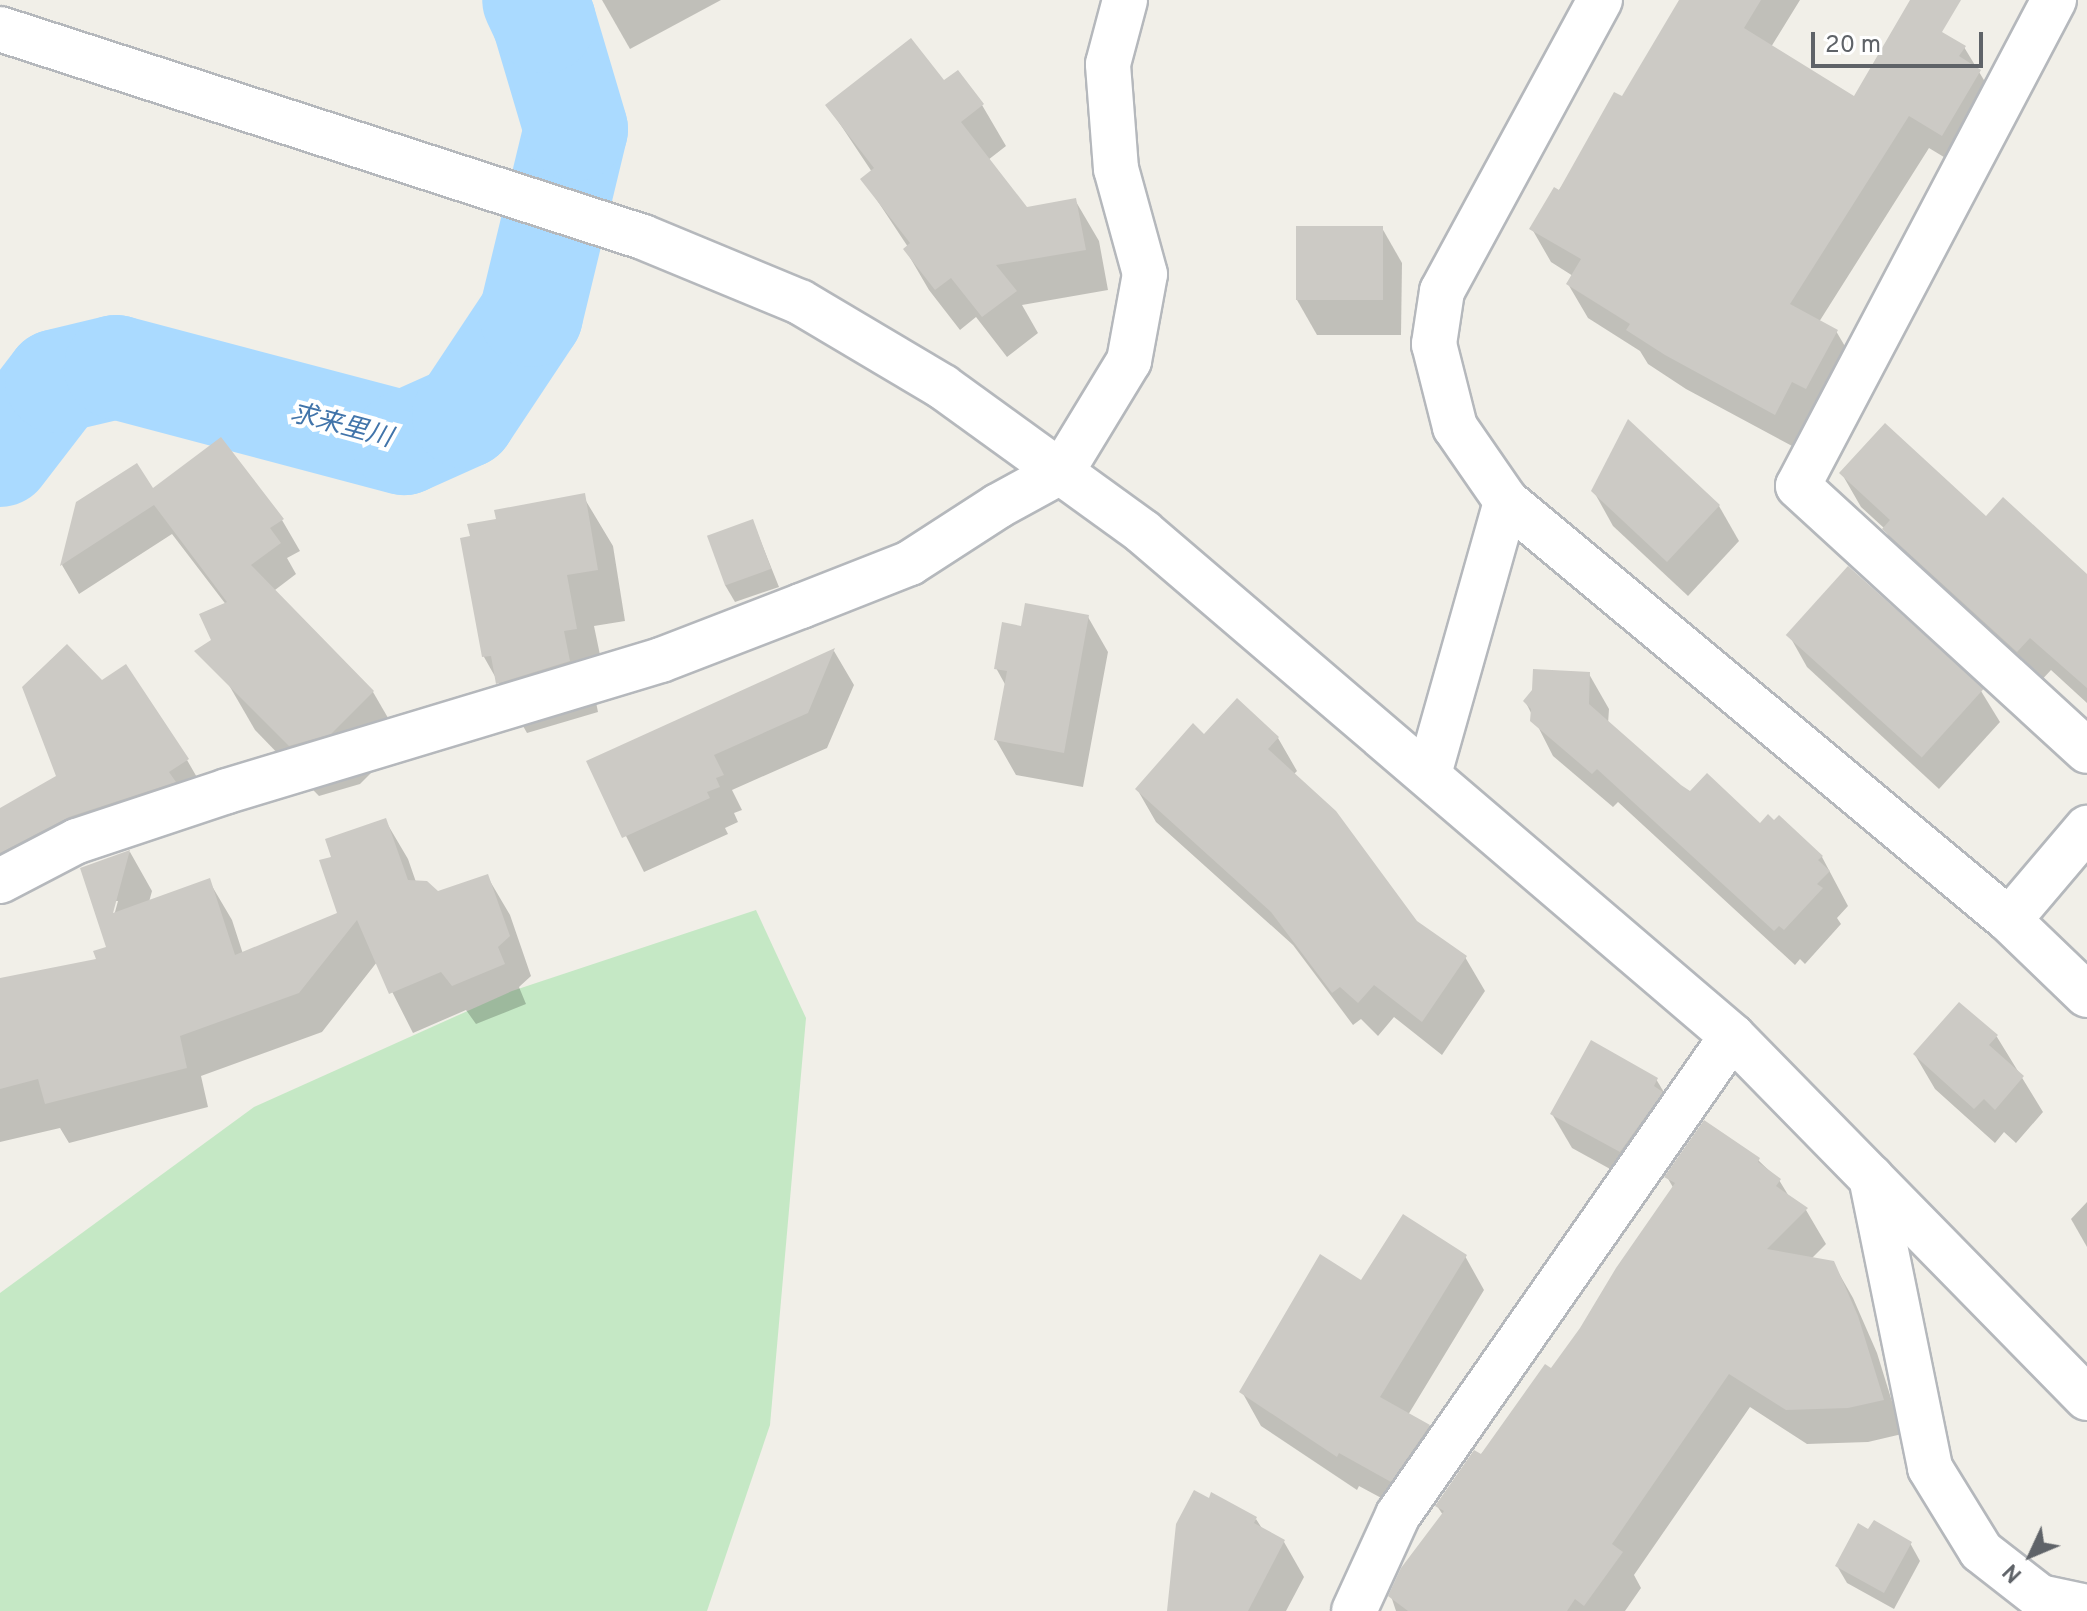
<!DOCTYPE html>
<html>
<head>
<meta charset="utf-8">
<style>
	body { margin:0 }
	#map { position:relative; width:2087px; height:1611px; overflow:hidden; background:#f1efe8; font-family:Overpass,"Noto Sans JP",sans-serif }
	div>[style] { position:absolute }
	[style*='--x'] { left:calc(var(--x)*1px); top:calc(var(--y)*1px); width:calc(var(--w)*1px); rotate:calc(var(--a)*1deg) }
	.green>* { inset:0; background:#c5e8c5 }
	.shadow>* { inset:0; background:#0003 }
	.river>* { height:104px; margin:-52px; padding:0 52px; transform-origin:52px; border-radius:52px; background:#aadaff }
	.building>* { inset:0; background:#cccac5; transform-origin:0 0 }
	.roads { filter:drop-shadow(2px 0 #b5b8bc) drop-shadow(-2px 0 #b5b8bc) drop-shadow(0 2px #b5b8bc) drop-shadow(0 -2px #b5b8bc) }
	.minor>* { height:44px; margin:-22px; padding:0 22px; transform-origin:22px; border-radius:22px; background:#fff }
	span { translate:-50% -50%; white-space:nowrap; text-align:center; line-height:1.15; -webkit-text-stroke:8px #fff; paint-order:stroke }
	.water-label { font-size:26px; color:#4174aa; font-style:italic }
	.north { position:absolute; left:1991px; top:1515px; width:80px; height:80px; -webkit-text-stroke:6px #fff; paint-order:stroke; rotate:226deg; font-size:22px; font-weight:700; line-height:32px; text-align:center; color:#5f6368 }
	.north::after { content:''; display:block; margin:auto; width:28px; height:36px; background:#5f6368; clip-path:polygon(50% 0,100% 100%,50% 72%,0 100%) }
	.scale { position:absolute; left:1811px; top:32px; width:172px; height:36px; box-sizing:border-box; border:4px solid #5f6368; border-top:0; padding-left:10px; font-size:24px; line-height:28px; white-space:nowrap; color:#5f6368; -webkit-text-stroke:6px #fff; paint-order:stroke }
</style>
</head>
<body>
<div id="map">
	<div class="green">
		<i style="clip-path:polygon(756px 910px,806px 1018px,770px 1425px,707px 1611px,0 1611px,0 1293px,254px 1107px,512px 991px)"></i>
	</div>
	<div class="shadow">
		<i style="clip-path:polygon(602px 0,721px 0,630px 49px)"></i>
		<i style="clip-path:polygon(1681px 0,1800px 0,1771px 47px,1855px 99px,1964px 47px,1999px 105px,1962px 168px,1929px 148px,1819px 322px,1836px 331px,1856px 365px,1794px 447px,1686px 389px,1648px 364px,1640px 351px,1588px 318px,1568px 284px,1573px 276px,1551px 262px,1532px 229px,1622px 99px)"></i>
		<i style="clip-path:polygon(943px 83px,982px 105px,1006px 146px,988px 160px,1026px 209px,1075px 200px,1099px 241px,1108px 290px,1022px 305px,1038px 333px,1007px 357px,976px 317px,960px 330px,929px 290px,905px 249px,908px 247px,863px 179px,872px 172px,828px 106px)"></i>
		<i style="clip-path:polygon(1382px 228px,1402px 263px,1401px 335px,1317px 335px,1297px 300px)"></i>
		<i style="clip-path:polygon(1629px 423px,1719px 506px,1739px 541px,1688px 596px,1613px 526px,1593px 490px)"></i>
		<i style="clip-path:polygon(221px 440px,282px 520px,300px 551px,287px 558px,296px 574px,237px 619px,172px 534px,79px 594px,62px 565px,78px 504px,153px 491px)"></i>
		<i style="clip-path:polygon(1842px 474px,1986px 519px,2087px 581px,2087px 703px,2051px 670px,2037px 685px,1904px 563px,1884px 528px,1861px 507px)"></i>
		<i style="clip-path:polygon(583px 496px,613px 546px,625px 621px,594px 626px,605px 679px,592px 682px,598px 712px,527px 733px,484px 657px,473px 538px,498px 520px)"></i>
		<i style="clip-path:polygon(753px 522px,779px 587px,735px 602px,725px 585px)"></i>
		<i style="clip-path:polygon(1088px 617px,1108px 652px,1083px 787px,1016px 775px,996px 740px,1006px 686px,996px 668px,1022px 628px)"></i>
		<i style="clip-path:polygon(1789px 635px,1981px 691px,2000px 722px,1939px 789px,1807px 667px)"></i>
		<i style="clip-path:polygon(834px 651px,854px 685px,827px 748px,732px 790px,742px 810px,734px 813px,738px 822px,725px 828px,728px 834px,644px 872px,589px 762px)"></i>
		<i style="clip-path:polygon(1589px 674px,1609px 709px,1608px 724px,1679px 787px,1822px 857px,1848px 906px,1837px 918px,1841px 924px,1805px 964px,1800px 959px,1795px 965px,1618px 802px,1613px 807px,1553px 756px,1525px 701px)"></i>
		<i style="clip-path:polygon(226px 680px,373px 692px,402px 742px,360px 784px,319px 796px,255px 730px)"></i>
		<i style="clip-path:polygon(1205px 737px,1278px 738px,1297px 771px,1293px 775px,1415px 922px,1465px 957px,1485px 991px,1442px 1055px,1394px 1017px,1378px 1036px,1361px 1019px,1353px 1025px,1293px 945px,1156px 822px,1137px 789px)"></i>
		<i style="clip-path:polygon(187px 760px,206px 793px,88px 850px,0 898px,0 810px)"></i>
		<i style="clip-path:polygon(evenodd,385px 820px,408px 859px,416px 882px,438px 893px,487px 876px,510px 915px,531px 976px,519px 987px,526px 1004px,476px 1024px,466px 1010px,413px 1033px,377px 962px,322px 1032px,201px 1076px,208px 1107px,69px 1143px,60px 1128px,0 1142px,0 980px,98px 960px,108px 948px,88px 866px,130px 852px,152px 891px,149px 902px,209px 881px,232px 920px,243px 954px,339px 914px,333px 858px,385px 820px,114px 901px,118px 901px,112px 923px,114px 901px)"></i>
		<i style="clip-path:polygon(1959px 1005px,1997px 1037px,2043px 1112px,2016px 1143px,2004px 1132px,1995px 1143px,1935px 1089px,1915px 1055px)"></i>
		<i style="clip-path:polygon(1656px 1079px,1677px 1114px,1641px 1186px,1572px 1148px,1552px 1114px)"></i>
		<i style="clip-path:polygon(1758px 1160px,1779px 1180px,1790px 1198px,1806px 1210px,1826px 1244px,1811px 1259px,1833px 1263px,1853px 1298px,1877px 1353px,1902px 1434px,1868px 1442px,1807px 1444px,1750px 1407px,1634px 1575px,1641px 1588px,1625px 1611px,1396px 1611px,1391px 1596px,1443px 1515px,1437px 1506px,1552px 1371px,1674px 1189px,1667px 1177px)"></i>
		<i style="clip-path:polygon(2087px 1202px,2087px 1247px,2071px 1219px)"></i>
		<i style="clip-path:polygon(1465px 1256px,1484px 1290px,1408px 1415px,1429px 1427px,1448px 1460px,1411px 1514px,1359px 1486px,1357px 1490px,1261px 1426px,1242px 1392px,1362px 1283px)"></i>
		<i style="clip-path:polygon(1256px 1519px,1263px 1530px,1284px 1542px,1304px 1577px,1286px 1611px,1169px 1611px)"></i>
		<i style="clip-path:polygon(1910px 1543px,1920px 1561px,1894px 1609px,1847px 1583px,1837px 1566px)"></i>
	</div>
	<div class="river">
		<i style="--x:0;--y:455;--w:93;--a:-52.4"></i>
		<i style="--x:57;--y:381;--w:61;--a:-13.3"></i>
		<i style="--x:116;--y:367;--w:298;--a:14.8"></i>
		<i style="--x:404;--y:443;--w:66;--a:-24.2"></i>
		<i style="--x:464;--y:416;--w:121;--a:-56.4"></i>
		<i style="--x:531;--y:315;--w:191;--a:-76.4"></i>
		<i style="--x:576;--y:129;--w:113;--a:-106.5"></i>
		<i style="--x:544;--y:21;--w:23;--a:-115"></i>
	</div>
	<div class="building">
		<i style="clip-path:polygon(1679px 0,1761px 0,1744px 28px,1854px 96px,1910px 0,1961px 0,1942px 32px,1966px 46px,1959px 56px,1981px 70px,1942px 136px,1909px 116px,1790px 304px,1838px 330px,1806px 389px,1792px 382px,1775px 415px,1665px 355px,1626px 330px,1630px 324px,1566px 284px,1581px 259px,1529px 229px,1554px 187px,1559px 190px,1614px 92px,1622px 96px)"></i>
		<i style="clip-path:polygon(911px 38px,944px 80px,958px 70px,984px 104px,961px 122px,1027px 207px,1076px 198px,1086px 250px,996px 265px,1017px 291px,982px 317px,951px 278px,935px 290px,903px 249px,910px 243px,860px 179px,874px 168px,825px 105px)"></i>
		<i style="left:1296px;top:226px;width:87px;height:74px"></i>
		<i style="clip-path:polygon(1628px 419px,1720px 505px,1667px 562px,1591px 491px)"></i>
		<i style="clip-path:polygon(1885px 423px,1986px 516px,2003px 497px,2087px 574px,2087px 688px,2030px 638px,2017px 652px,1882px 529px,1890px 520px,1839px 473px)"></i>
		<i style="clip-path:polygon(221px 437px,284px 519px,270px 528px,281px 543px,251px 565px,374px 691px,331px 734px,289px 746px,194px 651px,211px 640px,199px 614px,227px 602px,154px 505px,60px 566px,76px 502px,137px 463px,153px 488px)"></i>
		<i style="clip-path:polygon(585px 493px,598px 570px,567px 575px,577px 629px,564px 631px,570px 661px,496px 684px,491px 656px,482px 657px,460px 538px,470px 536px,467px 524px,496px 519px,494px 510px)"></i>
		<i style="left:753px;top:519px;width:53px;height:49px;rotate:70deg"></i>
		<i style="left:1848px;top:566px;width:183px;height:93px;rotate:42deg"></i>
		<i style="clip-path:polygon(1025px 603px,1089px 615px,1064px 753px,994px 740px,1007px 671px,994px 669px,1002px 622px,1021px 626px)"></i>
		<i style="clip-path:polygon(67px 644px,102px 680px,126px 664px,189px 759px,169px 772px,176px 782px,69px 817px,0 853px,0 808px,56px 776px,22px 687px)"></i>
		<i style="clip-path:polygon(835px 648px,808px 713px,714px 755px,724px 775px,716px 778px,720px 787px,707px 792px,710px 798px,622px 838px,586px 761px)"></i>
		<i style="clip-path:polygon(1533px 669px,1590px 672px,1589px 704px,1681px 785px,1690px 791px,1707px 773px,1760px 823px,1768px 814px,1774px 820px,1779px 815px,1823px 856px,1818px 860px,1830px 871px,1817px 884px,1823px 888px,1784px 930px,1779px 926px,1774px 931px,1597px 769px,1592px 774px,1530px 721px,1531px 709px,1523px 701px,1532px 690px)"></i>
		<i style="clip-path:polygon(1237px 698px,1279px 737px,1268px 749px,1336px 811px,1417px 921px,1467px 956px,1422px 1022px,1374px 985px,1358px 1003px,1340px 987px,1332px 993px,1271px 912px,1135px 789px,1193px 723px,1204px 734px)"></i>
		<i style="clip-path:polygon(386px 818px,408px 880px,427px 881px,438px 891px,488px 874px,510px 936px,498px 947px,505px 964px,452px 986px,441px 972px,389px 994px,357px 920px,299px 993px,180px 1036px,187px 1068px,45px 1104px,38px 1079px,0 1089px,0 978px,96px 959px,93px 951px,106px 947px,80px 868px,130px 850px,113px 913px,210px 878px,235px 955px,337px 913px,319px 860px,331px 857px,325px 839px)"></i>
		<i style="clip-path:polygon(1959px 1002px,1998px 1035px,1989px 1045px,2024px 1076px,1995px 1110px,1984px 1099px,1974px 1109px,1913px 1054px)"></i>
		<i style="clip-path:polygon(1591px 1040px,1658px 1078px,1654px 1086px,1663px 1092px,1620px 1152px,1550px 1114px)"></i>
		<i style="clip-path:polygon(1704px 1120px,1760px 1158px,1758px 1162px,1781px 1179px,1776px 1186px,1808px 1208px,1767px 1249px,1834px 1261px,1858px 1316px,1884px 1400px,1848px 1408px,1786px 1410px,1729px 1374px,1612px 1544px,1623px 1552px,1584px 1606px,1575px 1599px,1567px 1611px,1408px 1611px,1388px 1596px,1401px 1568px,1444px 1511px,1435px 1506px,1474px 1450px,1481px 1454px,1545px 1364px,1551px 1368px,1580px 1328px,1616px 1268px,1675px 1183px,1664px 1177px)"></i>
		<i style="clip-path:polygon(1403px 1214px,1467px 1255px,1380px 1397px,1430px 1425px,1391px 1482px,1339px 1453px,1337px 1457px,1239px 1392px,1320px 1254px,1361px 1280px)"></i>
		<i style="clip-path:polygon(1194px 1490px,1209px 1498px,1211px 1492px,1257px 1517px,1254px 1523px,1285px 1540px,1248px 1611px,1167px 1611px,1176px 1524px)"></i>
		<i style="clip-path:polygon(1874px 1520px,1912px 1542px,1884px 1593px,1835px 1566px,1858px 1523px,1868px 1529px)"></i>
	</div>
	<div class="roads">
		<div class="minor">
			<i style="--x:1600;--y:0;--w:331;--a:118.5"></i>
			<i style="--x:1442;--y:291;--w:54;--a:98.6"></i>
			<i style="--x:1434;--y:344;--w:86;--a:75.8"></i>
			<i style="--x:1455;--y:427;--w:90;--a:55.4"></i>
			<i style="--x:1506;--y:501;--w:655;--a:39.79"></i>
			<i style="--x:2009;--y:920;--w:108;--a:43.9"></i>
			<i style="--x:2054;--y:0;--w:549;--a:117.78"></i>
			<i style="--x:1798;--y:486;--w:392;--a:42.5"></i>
			<i style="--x:0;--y:29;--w:676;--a:17.93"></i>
			<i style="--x:643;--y:237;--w:170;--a:22.5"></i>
			<i style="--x:800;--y:302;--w:166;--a:30.7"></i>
			<i style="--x:943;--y:387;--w:247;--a:35.9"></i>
			<i style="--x:1143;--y:532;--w:775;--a:40.55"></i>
			<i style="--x:1732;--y:1036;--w:507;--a:45.56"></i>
			<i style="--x:1429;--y:774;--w:284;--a:-74.2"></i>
			<i style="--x:0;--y:881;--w:87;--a:-27.5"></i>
			<i style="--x:77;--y:841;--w:158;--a:-18.4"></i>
			<i style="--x:227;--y:791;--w:453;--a:-16.8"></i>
			<i style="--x:661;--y:660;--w:150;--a:-21.1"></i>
			<i style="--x:801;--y:606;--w:117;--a:-21.5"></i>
			<i style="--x:910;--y:563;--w:105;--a:-32.9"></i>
			<i style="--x:998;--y:506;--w:73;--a:-28.7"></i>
			<i style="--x:1062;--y:471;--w:129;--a:-58.7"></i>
			<i style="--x:1129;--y:361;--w:88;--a:-79.6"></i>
			<i style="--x:1145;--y:274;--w:109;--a:-105.4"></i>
			<i style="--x:1116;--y:169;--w:105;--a:-94.4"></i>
			<i style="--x:1108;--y:64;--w:66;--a:-75.1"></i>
			<i style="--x:2009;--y:920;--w:121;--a:-49.7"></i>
			<i style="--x:1871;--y:1177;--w:297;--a:78.5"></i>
			<i style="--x:1930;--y:1468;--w:97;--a:58.4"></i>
			<i style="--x:1981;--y:1551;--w:75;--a:37.9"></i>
			<i style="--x:2040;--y:1597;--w:48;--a:12"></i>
			<i style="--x:1354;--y:1611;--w:106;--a:-65.4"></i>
			<i style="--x:1398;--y:1515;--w:584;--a:-55.11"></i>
		</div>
	</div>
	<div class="water-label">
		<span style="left:341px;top:427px;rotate:15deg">求来里川</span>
	</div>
	<div class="north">N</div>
	<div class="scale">20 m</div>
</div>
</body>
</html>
